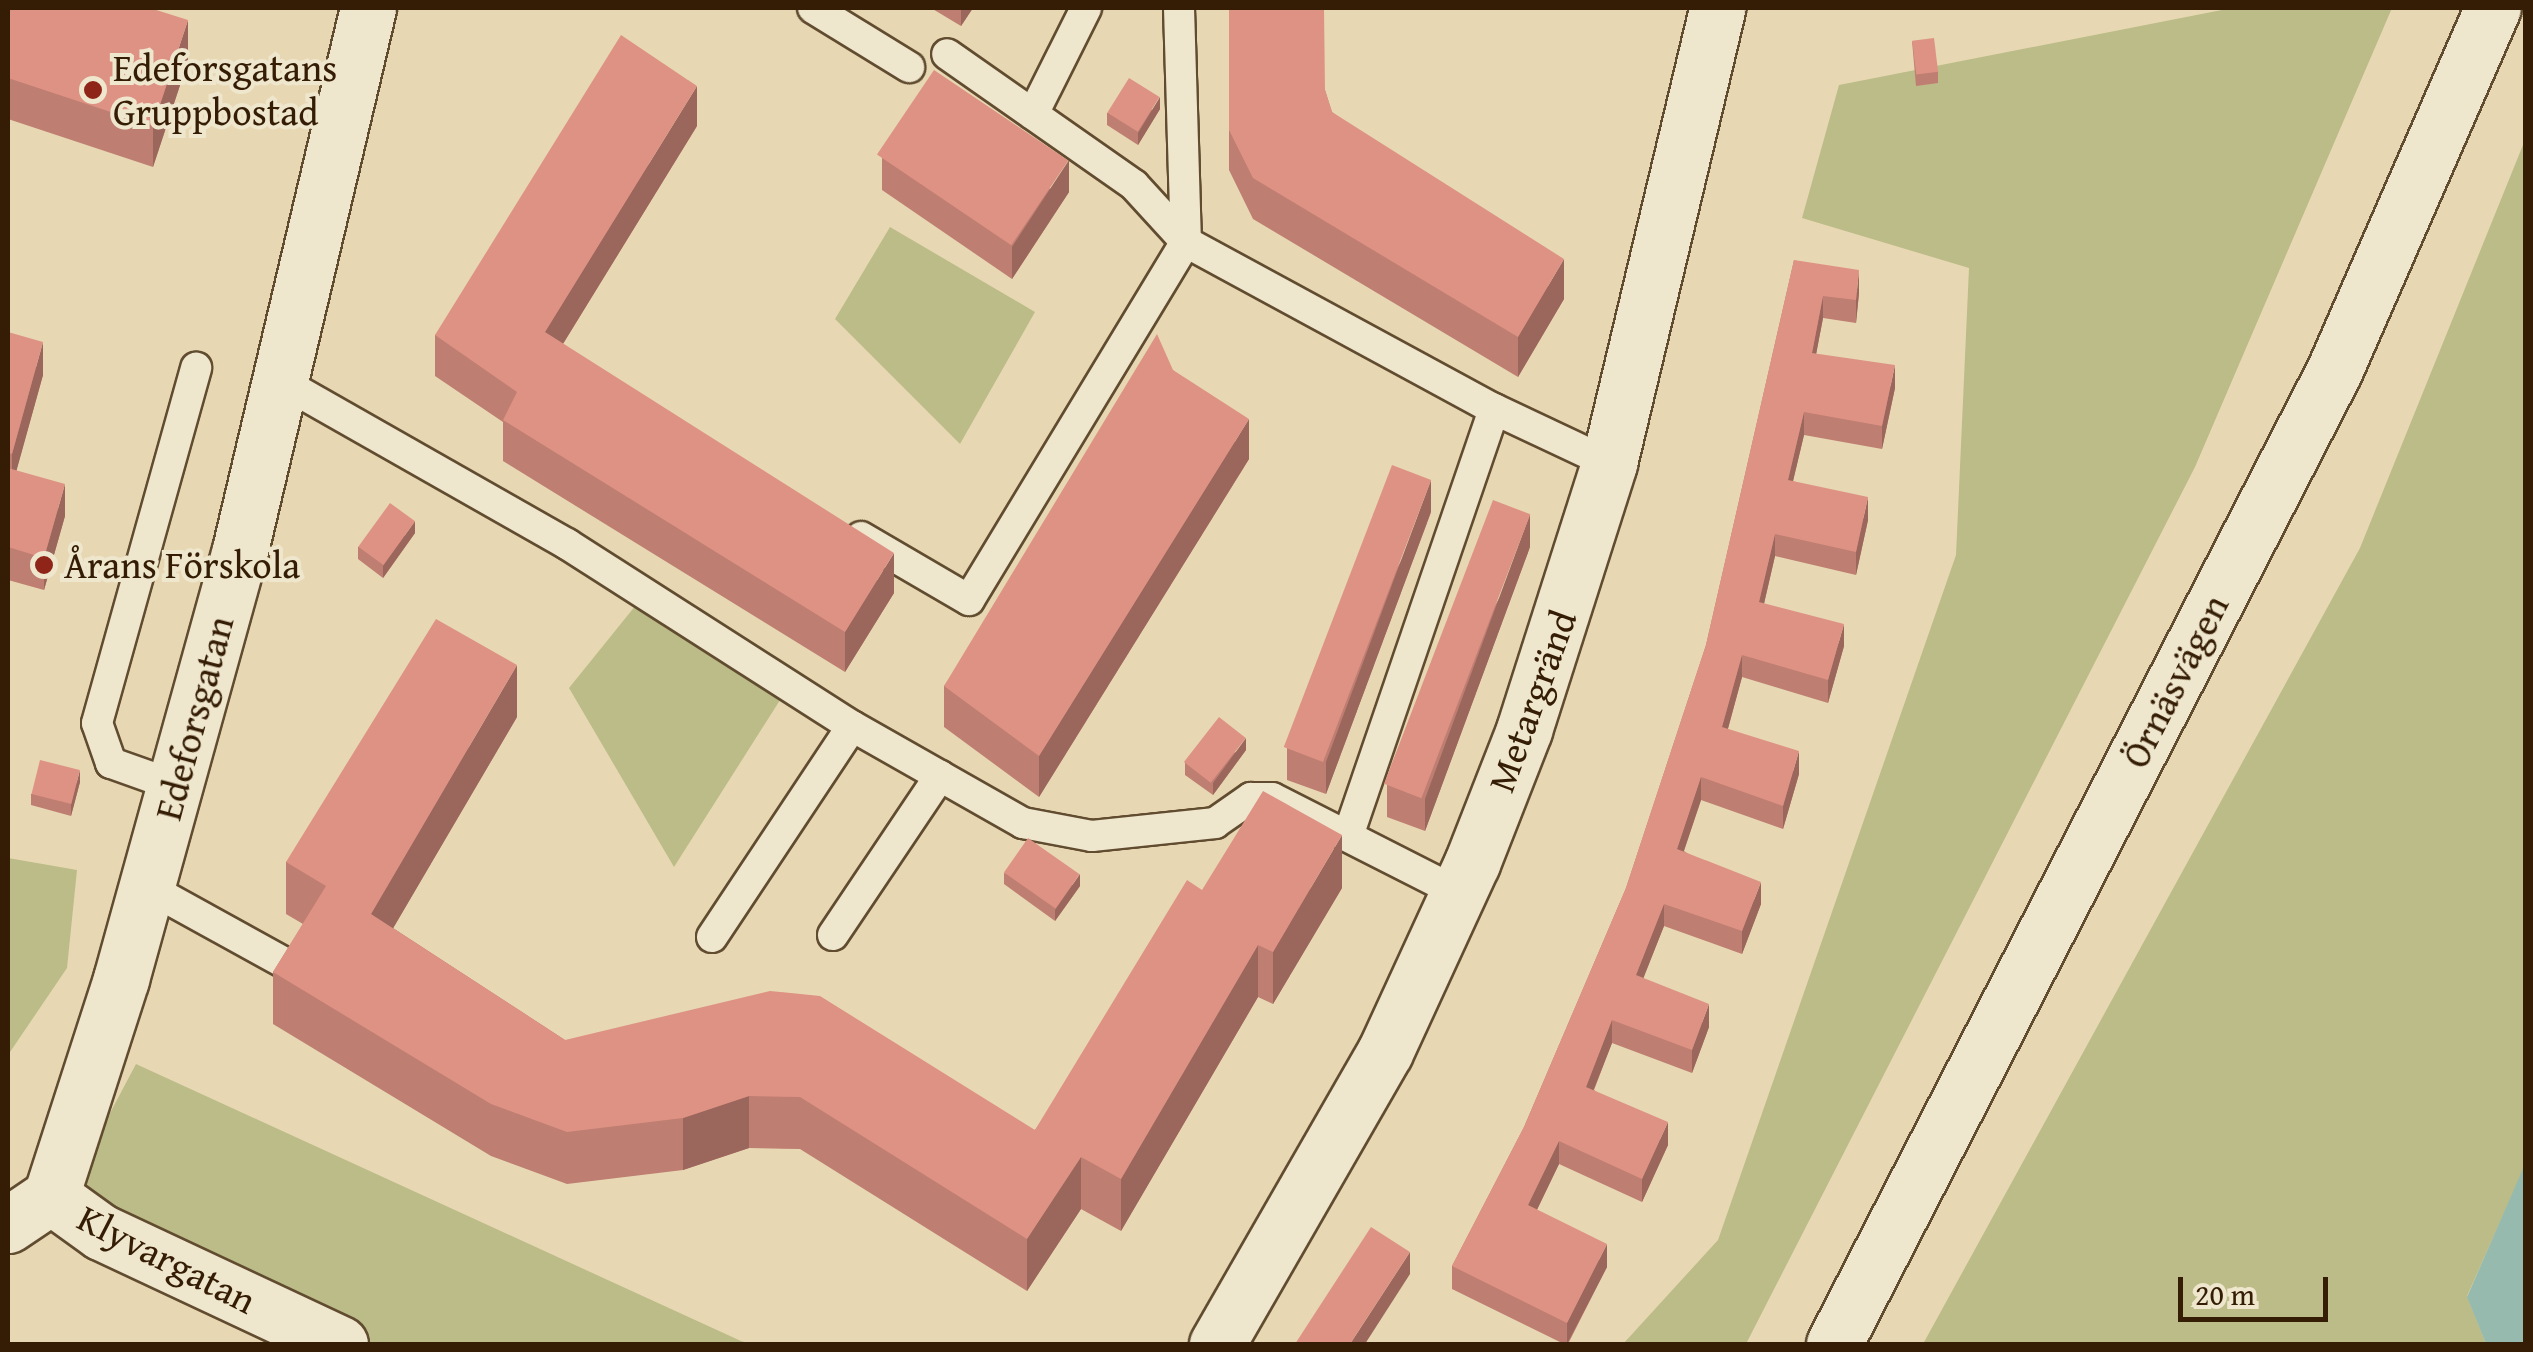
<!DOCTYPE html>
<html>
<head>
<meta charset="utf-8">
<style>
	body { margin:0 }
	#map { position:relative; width:2533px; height:1352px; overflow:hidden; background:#e7d8b3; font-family:"Gentium Book Plus",serif }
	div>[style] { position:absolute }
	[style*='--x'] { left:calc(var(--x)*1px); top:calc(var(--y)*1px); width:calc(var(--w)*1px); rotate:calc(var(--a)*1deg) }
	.green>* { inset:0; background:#bcbc88 }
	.water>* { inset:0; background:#97baae }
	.roads { filter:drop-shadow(2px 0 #614c30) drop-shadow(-2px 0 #614c30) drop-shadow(0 2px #614c30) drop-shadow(0 -2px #614c30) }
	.lane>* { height:30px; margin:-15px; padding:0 15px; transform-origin:15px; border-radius:15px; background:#efe6ce }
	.street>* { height:55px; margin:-27.5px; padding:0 27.5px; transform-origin:27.5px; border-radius:27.5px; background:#efe6ce }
	.secondary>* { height:55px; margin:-27.5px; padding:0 27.5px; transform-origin:27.5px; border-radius:27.5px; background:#efe6ce }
	.wall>* { inset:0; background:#bf7e72 }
	.shaded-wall>* { inset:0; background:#9b665c }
	.building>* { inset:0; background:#de9284; transform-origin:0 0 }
	.dots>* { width:28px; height:28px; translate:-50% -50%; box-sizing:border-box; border:5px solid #efe6ce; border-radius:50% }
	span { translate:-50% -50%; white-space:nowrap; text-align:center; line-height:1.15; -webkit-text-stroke:8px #efe6ce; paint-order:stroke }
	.poi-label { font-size:38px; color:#341d04 }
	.left { translate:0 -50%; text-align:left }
	.street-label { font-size:38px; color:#341d04 }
	.frame { position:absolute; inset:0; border:10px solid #341d04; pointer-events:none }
	.scale { position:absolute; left:2178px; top:1277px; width:150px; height:45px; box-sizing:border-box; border:5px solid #341d04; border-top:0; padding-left:12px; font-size:30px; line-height:35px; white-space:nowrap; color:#341d04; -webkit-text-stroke:8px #efe6ce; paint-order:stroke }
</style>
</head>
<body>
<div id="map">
	<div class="green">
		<i style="clip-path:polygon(2232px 8px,2392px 8px,2195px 467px,1746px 1344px,1623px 1344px,1718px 1240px,1956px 555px,1969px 268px,1802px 218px,1839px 85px)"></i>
		<i style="clip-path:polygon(2525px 140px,2526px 1164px,2467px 1296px,2486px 1344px,1923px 1344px,2360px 548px)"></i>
		<i style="clip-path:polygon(890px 227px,1035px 312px,960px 444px,835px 319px)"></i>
		<i style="clip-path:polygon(636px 605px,782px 697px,674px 867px,569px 688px)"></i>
		<i style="clip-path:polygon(8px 858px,77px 870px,67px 968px,8px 1055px)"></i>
		<i style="clip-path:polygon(136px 1064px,741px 1341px,751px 1344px,343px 1344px,65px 1198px)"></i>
	</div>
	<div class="water">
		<i style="clip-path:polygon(2525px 1164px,2525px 1344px,2486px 1344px,2467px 1297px)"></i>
	</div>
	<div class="roads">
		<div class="lane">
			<i style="--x:813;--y:8;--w:113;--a:31.6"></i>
			<i style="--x:1179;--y:8;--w:234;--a:88.3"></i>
			<i style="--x:1186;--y:242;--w:350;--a:28.5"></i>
			<i style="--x:1494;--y:409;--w:127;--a:25.2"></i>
			<i style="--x:1033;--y:114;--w:119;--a:-63.4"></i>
			<i style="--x:282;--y:382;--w:328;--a:29.6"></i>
			<i style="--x:567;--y:544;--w:338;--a:32.6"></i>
			<i style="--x:852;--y:726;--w:197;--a:29.6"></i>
			<i style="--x:1023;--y:823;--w:70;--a:10.7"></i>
			<i style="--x:1092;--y:836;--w:124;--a:-6"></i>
			<i style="--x:1215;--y:823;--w:44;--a:-34.8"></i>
			<i style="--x:1251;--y:798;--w:21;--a:0"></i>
			<i style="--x:1272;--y:798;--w:210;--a:26.9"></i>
			<i style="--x:861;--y:537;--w:125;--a:30.3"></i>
			<i style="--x:969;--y:600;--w:419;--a:-58.8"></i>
			<i style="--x:1186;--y:242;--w:77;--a:-132.4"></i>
			<i style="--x:1134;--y:185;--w:228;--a:-145"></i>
			<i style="--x:176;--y:786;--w:69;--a:-160.5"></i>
			<i style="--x:111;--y:763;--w:42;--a:-109.3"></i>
			<i style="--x:97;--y:723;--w:369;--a:-74.4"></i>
			<i style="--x:1348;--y:836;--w:451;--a:-71.1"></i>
			<i style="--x:147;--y:887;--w:155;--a:28.9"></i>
			<i style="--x:833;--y:935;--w:192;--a:-56.1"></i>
			<i style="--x:712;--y:937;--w:253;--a:-56.4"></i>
		</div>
		<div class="street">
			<i style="--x:51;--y:1196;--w:62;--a:35.8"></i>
			<i style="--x:101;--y:1232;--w:264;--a:25.1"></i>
			<i style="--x:8;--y:1225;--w:52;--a:-34"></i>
			<i style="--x:51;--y:1196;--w:228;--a:-72.1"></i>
			<i style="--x:121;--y:979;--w:445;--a:-74.5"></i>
			<i style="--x:240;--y:550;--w:557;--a:-76.71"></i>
			<i style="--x:1217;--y:1344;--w:337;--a:-60.1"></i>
			<i style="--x:1385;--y:1052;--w:208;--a:-65.3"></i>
			<i style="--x:1472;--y:863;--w:143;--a:-68.6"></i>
			<i style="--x:1524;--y:730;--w:280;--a:-72.3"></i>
			<i style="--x:1609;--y:463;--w:468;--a:-76.6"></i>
		</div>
		<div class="secondary">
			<i style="--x:1834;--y:1344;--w:1096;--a:-62.8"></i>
			<i style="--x:2335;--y:369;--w:394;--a:-66.4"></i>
		</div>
	</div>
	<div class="wall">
		<i style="clip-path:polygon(8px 8px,188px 61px,153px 167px,8px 119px)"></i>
		<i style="clip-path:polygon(931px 8px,973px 8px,961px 26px)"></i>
		<i style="clip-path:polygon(1229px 8px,1325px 90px,1332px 112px,1564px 299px,1518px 377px,1253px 219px,1229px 170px)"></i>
		<i style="clip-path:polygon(1912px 41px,1938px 72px,1938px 83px,1916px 86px)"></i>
		<i style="clip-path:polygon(1160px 109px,1138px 145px,1107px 125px,1107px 113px)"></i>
		<i style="clip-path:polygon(697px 126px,563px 344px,894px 593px,845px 672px,503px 461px,503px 422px,435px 376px,435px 335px)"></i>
		<i style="clip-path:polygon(882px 158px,1069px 192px,1012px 279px,882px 190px)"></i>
		<i style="clip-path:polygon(1794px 260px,1859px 293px,1856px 323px,1823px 318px,1816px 354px,1895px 388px,1882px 449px,1804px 435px,1793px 481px,1868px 520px,1856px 575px,1775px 556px,1764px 604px,1844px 646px,1828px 703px,1742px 677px,1728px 729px,1799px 774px,1783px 829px,1701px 800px,1684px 851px,1761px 904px,1742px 954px,1664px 926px,1643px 978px,1709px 1027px,1692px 1073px,1612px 1043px,1594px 1090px,1668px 1145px,1642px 1202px,1559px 1164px,1537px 1210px,1607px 1267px,1568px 1344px,1564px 1344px,1452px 1289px,1452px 1266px,1524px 1127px,1626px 888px,1706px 645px)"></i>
		<i style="clip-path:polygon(8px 332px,43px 375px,16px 471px,65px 516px,44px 590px,8px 580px)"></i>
		<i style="clip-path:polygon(1173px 370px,1249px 459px,1039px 797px,944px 727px,944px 686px)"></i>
		<i style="clip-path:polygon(1431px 512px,1326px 794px,1287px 780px,1287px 748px)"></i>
		<i style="clip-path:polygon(415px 533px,383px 578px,358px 559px,358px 547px)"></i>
		<i style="clip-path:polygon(1530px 547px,1425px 831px,1387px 817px,1387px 785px)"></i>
		<i style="clip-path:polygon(517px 717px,393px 928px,565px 1040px,1035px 1130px,1202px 890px,1342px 888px,1273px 1004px,1258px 997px,1121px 1231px,1081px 1209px,1027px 1291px,800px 1149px,749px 1148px,683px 1170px,567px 1184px,491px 1156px,273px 1024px,273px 972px,303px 924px,286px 914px,286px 862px)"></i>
		<i style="clip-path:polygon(1246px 750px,1213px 795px,1185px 775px,1185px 763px)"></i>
		<i style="clip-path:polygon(80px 782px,71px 816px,31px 805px,31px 794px)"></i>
		<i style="clip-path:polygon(1004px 873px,1080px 886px,1055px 921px,1004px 884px)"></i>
	</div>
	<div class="shaded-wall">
		<i style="clip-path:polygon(961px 8px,973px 8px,961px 26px)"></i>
		<i style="clip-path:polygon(188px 20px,188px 61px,153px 167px,153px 126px)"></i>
		<i style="clip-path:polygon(697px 86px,697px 126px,545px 373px,545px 332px)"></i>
		<i style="clip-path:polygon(1160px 97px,1160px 109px,1138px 145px,1138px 133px)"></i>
		<i style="clip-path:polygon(1069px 160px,1069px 192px,1012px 279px,1012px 247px)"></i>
		<i style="clip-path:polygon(1564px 259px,1564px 299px,1518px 377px,1518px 337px)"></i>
		<i style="clip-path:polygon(1859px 270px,1859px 293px,1856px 323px,1856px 300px)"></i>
		<i style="clip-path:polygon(1823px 296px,1823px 318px,1812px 376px,1812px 353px)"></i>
		<i style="clip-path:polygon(43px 342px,43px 375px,12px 487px,12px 454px)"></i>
		<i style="clip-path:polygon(1895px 365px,1895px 388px,1882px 449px,1882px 426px)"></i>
		<i style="clip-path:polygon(1804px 412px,1804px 435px,1788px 502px,1788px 480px)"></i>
		<i style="clip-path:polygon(1249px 419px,1249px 459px,1039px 797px,1039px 756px)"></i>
		<i style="clip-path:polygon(1431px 480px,1431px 512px,1326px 794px,1326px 762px)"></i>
		<i style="clip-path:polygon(65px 484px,65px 516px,44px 590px,44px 558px)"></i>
		<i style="clip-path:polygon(1868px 497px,1868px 520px,1856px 575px,1856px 552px)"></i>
		<i style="clip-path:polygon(1530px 514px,1530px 547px,1425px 831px,1425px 799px)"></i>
		<i style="clip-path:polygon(415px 521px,415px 533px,383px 578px,383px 566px)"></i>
		<i style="clip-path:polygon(1775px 534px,1775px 556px,1759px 625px,1759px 602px)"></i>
		<i style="clip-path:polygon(894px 553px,894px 593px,845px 672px,845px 632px)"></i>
		<i style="clip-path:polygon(1844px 624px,1844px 646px,1828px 703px,1828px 680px)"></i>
		<i style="clip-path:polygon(1742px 655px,1742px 677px,1722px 750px,1722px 727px)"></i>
		<i style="clip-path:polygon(517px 665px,517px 717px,371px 966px,371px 914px)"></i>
		<i style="clip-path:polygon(1246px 738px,1246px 750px,1213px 795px,1213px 783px)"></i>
		<i style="clip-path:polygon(1799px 751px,1799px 774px,1783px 829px,1783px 806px)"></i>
		<i style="clip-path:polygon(80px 770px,80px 782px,71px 816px,71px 804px)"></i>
		<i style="clip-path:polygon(1701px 777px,1701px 800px,1677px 871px,1677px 849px)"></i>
		<i style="clip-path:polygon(1342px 835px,1342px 888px,1273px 1004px,1273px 952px)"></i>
		<i style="clip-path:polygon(1080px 874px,1080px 886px,1055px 921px,1055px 910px)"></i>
		<i style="clip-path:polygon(1761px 882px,1761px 904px,1742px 954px,1742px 931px)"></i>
		<i style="clip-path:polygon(1664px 904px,1664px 926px,1636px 997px,1636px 975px)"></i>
		<i style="clip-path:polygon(1258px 945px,1258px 997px,1121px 1231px,1121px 1179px)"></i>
		<i style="clip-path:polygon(1709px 1004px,1709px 1027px,1692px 1073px,1692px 1050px)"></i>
		<i style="clip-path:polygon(1612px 1020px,1612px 1043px,1586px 1109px,1586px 1087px)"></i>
		<i style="clip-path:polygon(749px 1096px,749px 1148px,683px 1170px,683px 1118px)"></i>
		<i style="clip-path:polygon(1668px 1122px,1668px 1145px,1642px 1202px,1642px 1179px)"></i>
		<i style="clip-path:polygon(1559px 1141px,1559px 1164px,1528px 1228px,1528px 1205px)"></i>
		<i style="clip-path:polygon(1081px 1157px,1081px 1209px,1027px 1291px,1027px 1239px)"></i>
		<i style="clip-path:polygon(1607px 1244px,1607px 1267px,1567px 1344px,1567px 1323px)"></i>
		<i style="clip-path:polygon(1410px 1252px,1410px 1274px,1365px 1344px,1350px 1344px)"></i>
	</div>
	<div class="building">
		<i style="clip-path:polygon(8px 8px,150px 8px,188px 20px,153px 126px,8px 78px)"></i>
		<i style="clip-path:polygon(1229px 8px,1324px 8px,1325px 90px,1332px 112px,1564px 259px,1518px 337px,1253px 178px,1229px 130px)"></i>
		<i style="clip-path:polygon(621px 35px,697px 86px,545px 332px,894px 553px,845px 632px,503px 420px,517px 392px,435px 335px)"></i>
		<i style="left:1934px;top:38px;width:34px;height:22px;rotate:83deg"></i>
		<i style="left:934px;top:70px;width:162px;height:102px;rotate:34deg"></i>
		<i style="left:1129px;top:78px;width:36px;height:41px;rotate:32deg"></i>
		<i style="clip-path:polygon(1794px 260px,1859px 270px,1856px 300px,1823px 296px,1812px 353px,1895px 365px,1882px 426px,1804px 412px,1788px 480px,1868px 497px,1856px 552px,1775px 534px,1759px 602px,1844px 624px,1828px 680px,1742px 655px,1722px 727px,1799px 751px,1783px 806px,1701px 777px,1677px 849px,1761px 882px,1742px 931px,1664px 904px,1636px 975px,1709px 1004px,1692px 1050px,1612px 1020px,1586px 1087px,1668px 1122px,1642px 1179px,1559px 1141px,1528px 1205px,1607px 1244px,1567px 1323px,1452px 1266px,1524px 1127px,1626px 888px,1706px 645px)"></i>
		<i style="clip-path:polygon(8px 332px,43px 342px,12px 454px,8px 453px)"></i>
		<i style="clip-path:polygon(1157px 334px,1173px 370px,1249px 419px,1039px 756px,944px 686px)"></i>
		<i style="left:1392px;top:465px;width:42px;height:302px;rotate:21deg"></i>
		<i style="clip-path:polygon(8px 468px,65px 484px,44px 558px,8px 547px)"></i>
		<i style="left:1493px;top:500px;width:40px;height:304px;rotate:21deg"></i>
		<i style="left:390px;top:503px;width:31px;height:54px;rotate:36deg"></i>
		<i style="clip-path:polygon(436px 619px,517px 665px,371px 914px,565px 1040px,770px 991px,820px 996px,1035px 1130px,1187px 880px,1202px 890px,1263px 791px,1342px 835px,1273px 952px,1258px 945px,1121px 1179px,1081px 1157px,1027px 1239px,800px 1097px,749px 1096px,683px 1118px,567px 1132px,491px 1104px,273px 972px,326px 886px,286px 862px)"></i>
		<i style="left:1219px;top:717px;width:34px;height:57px;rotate:38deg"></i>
		<i style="left:40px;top:760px;width:41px;height:35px;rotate:14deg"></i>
		<i style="left:1028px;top:838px;width:63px;height:42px;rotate:35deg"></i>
		<i style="clip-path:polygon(1371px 1227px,1410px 1252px,1350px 1344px,1295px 1344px)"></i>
	</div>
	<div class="dots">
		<i style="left:93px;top:90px;background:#8f2418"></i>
		<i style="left:44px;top:565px;background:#8f2418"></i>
	</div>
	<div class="poi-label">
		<span class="left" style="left:113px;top:90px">Edeforsgatans<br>Gruppbostad</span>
		<span class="left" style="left:64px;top:565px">Årans Förskola</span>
	</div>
	<div class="street-label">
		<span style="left:2175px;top:681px;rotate:-63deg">Örnäsvägen</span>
		<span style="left:1532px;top:701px;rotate:-70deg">Metargränd</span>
		<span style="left:194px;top:718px;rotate:-75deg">Edeforsgatan</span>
		<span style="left:167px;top:1259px;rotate:27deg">Klyvargatan</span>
	</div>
	<div class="frame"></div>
	<div class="scale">20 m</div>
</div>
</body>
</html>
